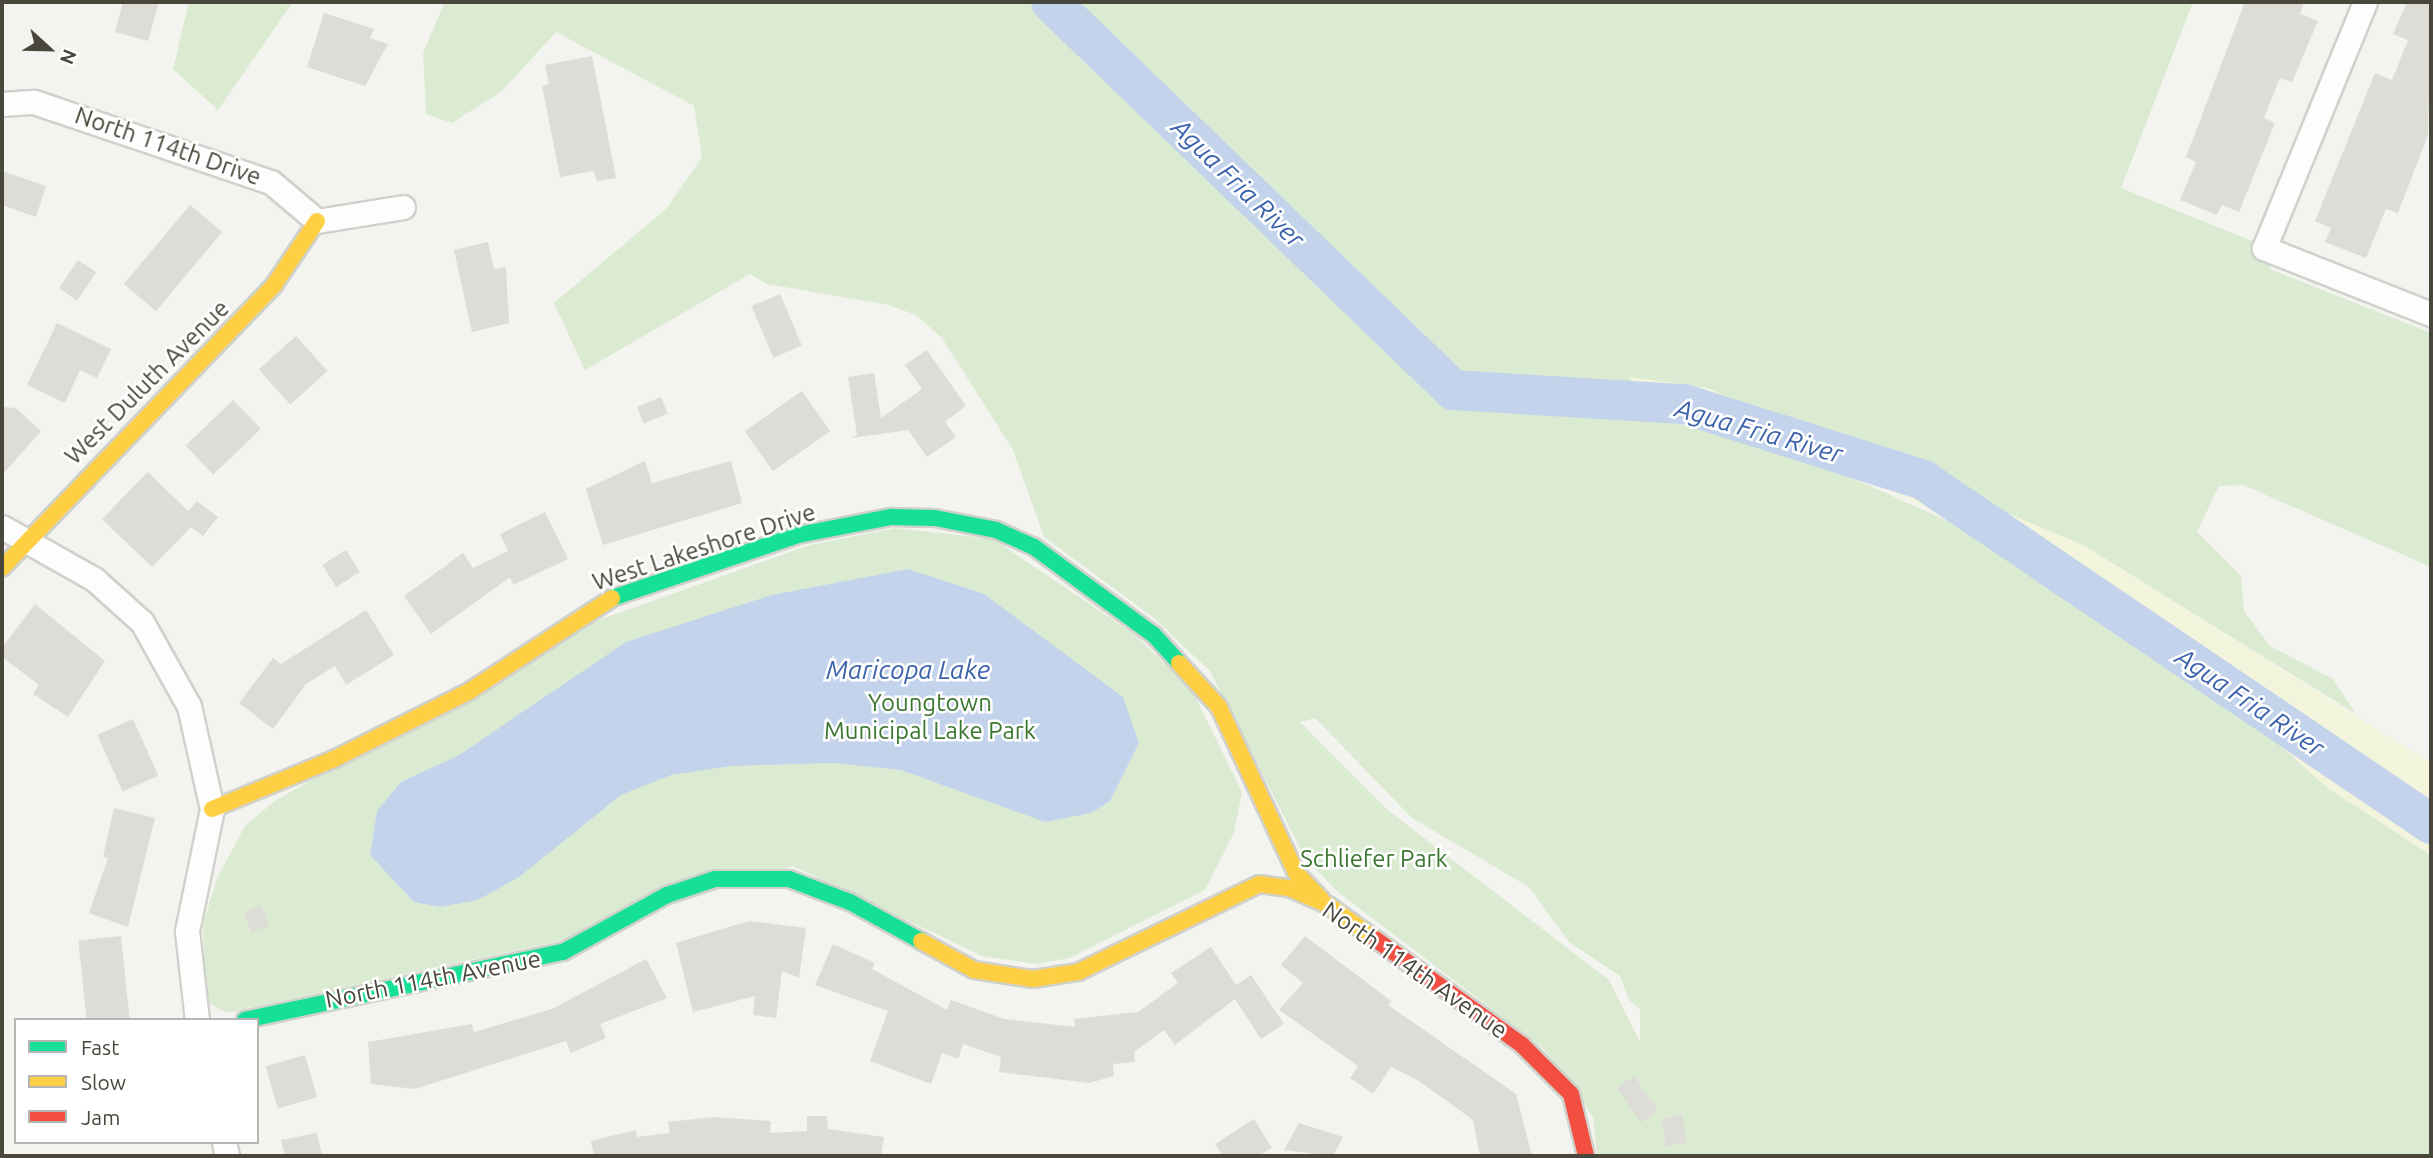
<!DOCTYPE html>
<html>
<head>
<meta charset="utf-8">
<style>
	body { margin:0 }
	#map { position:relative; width:2433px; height:1158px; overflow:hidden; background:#f3f3ef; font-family:Ubuntu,sans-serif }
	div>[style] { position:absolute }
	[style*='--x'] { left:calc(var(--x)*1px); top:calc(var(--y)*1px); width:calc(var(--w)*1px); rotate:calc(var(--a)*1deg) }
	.green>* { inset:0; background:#dbebd2 }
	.sand>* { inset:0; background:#f3f4dc }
	.water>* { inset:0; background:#c4d3ec }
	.river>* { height:40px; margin:-20px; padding:0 20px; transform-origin:20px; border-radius:20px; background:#c4d3ec }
	.building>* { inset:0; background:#dddcd7; transform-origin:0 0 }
	.roads { filter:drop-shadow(2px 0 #d1d1cc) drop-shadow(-2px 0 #d1d1cc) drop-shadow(0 2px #d1d1cc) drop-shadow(0 -2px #d1d1cc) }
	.street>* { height:23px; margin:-11.5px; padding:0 11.5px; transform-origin:11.5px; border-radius:11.5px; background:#fdfdfd }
	.fast>* { height:16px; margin:-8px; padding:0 8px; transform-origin:8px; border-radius:8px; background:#16e098 }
	.slow>* { height:16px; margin:-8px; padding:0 8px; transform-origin:8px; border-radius:8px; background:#ffcf43 }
	.jam>* { height:16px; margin:-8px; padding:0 8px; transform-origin:8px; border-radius:8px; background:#f24e42 }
	span { translate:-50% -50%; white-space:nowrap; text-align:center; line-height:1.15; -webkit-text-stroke:5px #fff; paint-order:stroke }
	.street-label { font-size:24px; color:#49473b }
	.park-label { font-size:24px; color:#3c7732 }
	.water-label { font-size:26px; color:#3c63ac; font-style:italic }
	.frame { position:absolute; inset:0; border:4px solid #49473b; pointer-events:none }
	.legend { position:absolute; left:14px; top:1018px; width:245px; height:126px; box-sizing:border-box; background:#fff; border:2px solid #b6b5b1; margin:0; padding:9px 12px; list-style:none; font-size:21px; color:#49473b }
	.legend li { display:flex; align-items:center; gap:14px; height:35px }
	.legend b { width:35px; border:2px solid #b6b5b1 }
	.north { position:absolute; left:14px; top:14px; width:70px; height:70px; -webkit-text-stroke:5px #fff; paint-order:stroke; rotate:112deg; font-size:19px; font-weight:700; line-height:28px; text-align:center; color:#49473b }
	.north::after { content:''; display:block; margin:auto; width:24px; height:32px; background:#49473b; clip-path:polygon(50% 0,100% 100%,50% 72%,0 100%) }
</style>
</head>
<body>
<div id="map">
	<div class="green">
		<i style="clip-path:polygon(189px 2px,293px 2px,218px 110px,173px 69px)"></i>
		<i style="clip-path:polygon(evenodd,445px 2px,2193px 2px,2121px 188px,2252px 241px,2272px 270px,2431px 333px,2431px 567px,2243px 485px,2219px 486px,2197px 532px,2241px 576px,2244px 611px,2270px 646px,2333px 679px,2356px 714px,2083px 545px,1707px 388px,1629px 378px,2093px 586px,2135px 631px,2187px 663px,2328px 788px,2431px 855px,2431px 1156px,1597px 1156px,1593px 1117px,1544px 1049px,1338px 892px,1305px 858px,1210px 671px,1154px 618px,1044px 537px,1013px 450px,942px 338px,916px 315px,889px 305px,767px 284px,750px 274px,585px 370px,554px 303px,667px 208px,702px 157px,694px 106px,556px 32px,501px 92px,452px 123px,426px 114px,423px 53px,445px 2px,1315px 718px,1412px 818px,1529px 887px,1569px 942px,1620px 976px,1629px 1000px,1640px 1009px,1640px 1042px,1609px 980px,1389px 811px,1300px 722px,1315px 718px)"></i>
		<i style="clip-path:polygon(896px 528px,993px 539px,1134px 634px,1192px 690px,1242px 792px,1234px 833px,1205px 890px,1069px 958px,1037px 964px,982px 956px,793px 866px,560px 941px,227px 1013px,205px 1001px,203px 925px,217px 878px,245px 826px,275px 801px,571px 630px,810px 545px)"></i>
	</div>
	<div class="sand">
		<i style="clip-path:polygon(1629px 377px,1707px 388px,2083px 545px,2431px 763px,2431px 855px,2328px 788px,2187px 663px,2135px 631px,2093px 586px,1884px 488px,1651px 408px)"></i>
	</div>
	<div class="water">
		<i style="clip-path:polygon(908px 569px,984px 594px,1123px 697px,1139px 743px,1110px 801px,1091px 813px,1045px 822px,901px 770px,833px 763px,731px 766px,671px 775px,621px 795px,519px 877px,478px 900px,440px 907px,414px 902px,370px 855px,377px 811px,401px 782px,459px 755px,626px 642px,772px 595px)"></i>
	</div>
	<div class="river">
		<i style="--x:1051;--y:2;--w:559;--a:43.98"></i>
		<i style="--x:1453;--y:390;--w:231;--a:3.5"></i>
		<i style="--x:1684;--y:404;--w:251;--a:17.6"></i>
		<i style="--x:1923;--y:480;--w:614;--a:34.1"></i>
	</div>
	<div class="building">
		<i style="clip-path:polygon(123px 2px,159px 2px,148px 41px,115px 32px)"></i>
		<i style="clip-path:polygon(2245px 2px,2304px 2px,2300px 14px,2318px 21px,2292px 82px,2280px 78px,2264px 118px,2275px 123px,2239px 212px,2222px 205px,2217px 215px,2180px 200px,2196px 162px,2186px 157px)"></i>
		<i style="clip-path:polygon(2407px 2px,2431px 2px,2428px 135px,2398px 213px,2386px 209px,2366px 258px,2325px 242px,2331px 228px,2315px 221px,2375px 73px,2392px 80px,2408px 40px,2393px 34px)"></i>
		<i style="clip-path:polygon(324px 13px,374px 29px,370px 38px,388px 44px,365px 86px,307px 67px)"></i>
		<i style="clip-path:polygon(592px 56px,616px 178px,597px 181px,594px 171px,560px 177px,542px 86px,549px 84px,545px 65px)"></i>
		<i style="clip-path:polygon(2px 171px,46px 186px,36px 217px,2px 205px)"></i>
		<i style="left:190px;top:205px;width:42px;height:103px;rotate:40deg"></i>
		<i style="clip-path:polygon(488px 242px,494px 269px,506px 267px,509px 323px,472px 332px,454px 250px)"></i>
		<i style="left:78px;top:260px;width:22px;height:34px;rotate:34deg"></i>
		<i style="left:780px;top:294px;width:56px;height:31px;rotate:67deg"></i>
		<i style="clip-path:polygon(57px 323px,111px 349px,97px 378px,80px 370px,65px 403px,27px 385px)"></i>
		<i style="left:296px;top:336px;width:47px;height:50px;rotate:48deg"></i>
		<i style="clip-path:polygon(927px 350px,966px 406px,945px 422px,956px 437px,927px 457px,908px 430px,852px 438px,857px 435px,848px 377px,874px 373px,881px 418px,922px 389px,905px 365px)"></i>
		<i style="left:802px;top:391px;width:49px;height:70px;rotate:55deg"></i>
		<i style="left:661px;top:397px;width:18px;height:26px;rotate:68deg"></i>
		<i style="left:233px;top:400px;width:40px;height:66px;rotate:46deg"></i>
		<i style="clip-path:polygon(2px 407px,16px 408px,41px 431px,2px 475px)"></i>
		<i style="clip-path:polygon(645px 461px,652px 483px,731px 461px,742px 503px,603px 545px,586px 489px)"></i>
		<i style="clip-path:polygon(148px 472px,188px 511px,197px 501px,218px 517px,203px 536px,191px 527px,152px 567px,102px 519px)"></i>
		<i style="clip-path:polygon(545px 512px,568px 559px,513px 585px,510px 577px,431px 634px,404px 596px,463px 553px,473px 568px,508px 551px,500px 534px)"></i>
		<i style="left:346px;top:550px;width:26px;height:28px;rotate:58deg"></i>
		<i style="clip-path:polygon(35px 604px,105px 661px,68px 717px,33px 694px,39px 685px,2px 657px,2px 648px)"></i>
		<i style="clip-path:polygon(366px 610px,394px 655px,346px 685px,335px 666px,306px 684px,273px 729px,239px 703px,273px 658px,281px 664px)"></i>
		<i style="left:133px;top:719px;width:62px;height:39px;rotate:66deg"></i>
		<i style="clip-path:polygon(114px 808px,155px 818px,128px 927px,89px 913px,108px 858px,103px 857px)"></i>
		<i style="left:261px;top:905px;width:22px;height:19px;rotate:68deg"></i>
		<i style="clip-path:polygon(749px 921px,806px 928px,799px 978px,782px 971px,776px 1018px,753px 1015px,755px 996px,693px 1012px,676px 943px)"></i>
		<i style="left:121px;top:936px;width:84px;height:43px;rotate:84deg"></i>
		<i style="clip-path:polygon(1305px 936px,1391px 1001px,1388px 1005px,1516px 1094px,1532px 1156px,1480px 1156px,1473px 1120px,1419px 1081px,1391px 1067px,1373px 1094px,1350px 1078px,1358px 1066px,1279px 1010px,1303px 983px,1281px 965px)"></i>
		<i style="clip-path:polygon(833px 944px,875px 963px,872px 969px,947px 1010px,951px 1000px,1004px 1019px,1075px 1027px,1074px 1019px,1138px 1012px,1178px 983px,1171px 973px,1211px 947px,1236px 985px,1251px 975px,1284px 1024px,1261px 1039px,1235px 999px,1175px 1045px,1164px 1030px,1134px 1052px,1135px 1062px,1113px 1064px,1114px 1076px,1089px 1083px,999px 1072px,1001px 1057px,963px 1044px,958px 1059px,942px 1053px,931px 1084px,870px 1061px,888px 1011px,815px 985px)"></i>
		<i style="clip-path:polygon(646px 959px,667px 998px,600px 1024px,606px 1038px,571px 1053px,566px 1041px,415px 1089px,371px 1084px,368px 1042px,472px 1024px,474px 1032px,552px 1009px)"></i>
		<i style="left:305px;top:1055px;width:44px;height:41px;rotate:74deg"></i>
		<i style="left:1634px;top:1076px;width:42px;height:21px;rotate:55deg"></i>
		<i style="left:1682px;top:1115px;width:28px;height:21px;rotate:80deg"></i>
		<i style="clip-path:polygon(807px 1116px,827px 1116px,828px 1129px,884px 1137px,881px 1156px,594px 1156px,591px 1141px,636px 1130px,637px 1137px,670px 1133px,668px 1122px,713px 1117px,771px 1121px,770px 1133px,807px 1131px)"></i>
		<i style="clip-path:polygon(1254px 1119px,1272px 1148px,1258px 1156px,1223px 1156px,1215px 1144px)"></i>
		<i style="clip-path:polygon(1299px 1123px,1343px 1137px,1333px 1156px,1284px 1150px)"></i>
		<i style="clip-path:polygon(317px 1133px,322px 1156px,285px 1156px,281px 1140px)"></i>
	</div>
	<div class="roads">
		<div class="street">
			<i style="--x:2365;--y:2;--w:266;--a:112.3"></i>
			<i style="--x:2264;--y:248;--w:180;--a:21.6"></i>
			<i style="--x:2;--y:104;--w:32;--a:-4"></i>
			<i style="--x:34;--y:102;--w:250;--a:18.7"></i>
			<i style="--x:271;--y:182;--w:60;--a:40.3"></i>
			<i style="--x:317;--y:221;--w:87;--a:-9.2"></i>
			<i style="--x:2;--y:527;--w:106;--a:29.5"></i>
			<i style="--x:94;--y:579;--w:64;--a:41.9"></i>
			<i style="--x:142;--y:622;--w:96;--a:60.8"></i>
			<i style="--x:189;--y:706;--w:106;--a:77.4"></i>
			<i style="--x:212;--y:809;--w:125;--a:101.6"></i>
			<i style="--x:187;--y:931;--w:90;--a:83.6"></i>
			<i style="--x:224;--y:1142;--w:14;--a:78"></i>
		</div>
		<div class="fast">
			<i style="--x:612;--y:598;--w:196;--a:-18.7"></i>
			<i style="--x:798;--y:535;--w:95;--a:-11"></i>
			<i style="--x:891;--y:517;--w:44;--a:1.3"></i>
			<i style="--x:935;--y:518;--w:62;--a:11.1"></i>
			<i style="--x:996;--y:530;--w:42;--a:24.1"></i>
			<i style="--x:1034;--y:547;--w:149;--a:36.3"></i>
			<i style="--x:1154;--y:635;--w:38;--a:48"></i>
			<i style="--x:245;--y:1020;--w:325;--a:-12.1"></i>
			<i style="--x:563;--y:952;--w:119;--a:-28.7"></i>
			<i style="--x:667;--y:895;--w:51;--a:-18.4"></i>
			<i style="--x:715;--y:879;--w:74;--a:0"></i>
			<i style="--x:789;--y:879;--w:65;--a:20.7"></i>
			<i style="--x:850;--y:902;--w:81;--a:28.8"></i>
		</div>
		<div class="slow">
			<i style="--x:2;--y:568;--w:393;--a:-46.1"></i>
			<i style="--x:274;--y:285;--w:77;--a:-56.1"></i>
			<i style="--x:1179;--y:663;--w:59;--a:47.7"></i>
			<i style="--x:1219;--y:707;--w:183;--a:65.1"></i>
			<i style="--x:1296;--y:873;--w:36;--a:46"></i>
			<i style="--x:212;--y:809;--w:132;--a:-22.3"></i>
			<i style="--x:334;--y:759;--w:150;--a:-26.6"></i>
			<i style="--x:468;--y:692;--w:172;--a:-33.1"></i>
			<i style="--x:921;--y:941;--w:60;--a:28.7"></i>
			<i style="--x:974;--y:970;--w:60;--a:8.7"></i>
			<i style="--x:1033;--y:979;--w:46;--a:-8.8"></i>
			<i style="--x:1078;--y:972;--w:201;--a:-25.9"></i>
			<i style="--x:1259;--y:884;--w:30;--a:8"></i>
			<i style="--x:1289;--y:888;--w:43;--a:23.6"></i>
			<i style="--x:1328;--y:905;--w:58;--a:35.9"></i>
		</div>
		<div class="jam">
			<i style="--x:1375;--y:939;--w:181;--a:35.8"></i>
			<i style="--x:1522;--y:1045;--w:69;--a:45"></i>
			<i style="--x:1571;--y:1094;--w:64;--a:76.4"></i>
		</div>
	</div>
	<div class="street-label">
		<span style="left:168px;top:146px;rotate:19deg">North 114th Drive</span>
		<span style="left:147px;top:382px;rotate:-45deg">West Duluth Avenue</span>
		<span style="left:704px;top:547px;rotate:-18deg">West Lakeshore Drive</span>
		<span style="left:1415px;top:970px;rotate:35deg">North 114th Avenue</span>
		<span style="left:433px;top:979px;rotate:-11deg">North 114th Avenue</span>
	</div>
	<div class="park-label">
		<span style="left:930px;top:717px">Youngtown<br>Municipal Lake Park</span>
		<span style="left:1374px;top:859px">Schliefer Park</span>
	</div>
	<div class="water-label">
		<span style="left:1238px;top:183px;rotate:44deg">Agua Fria River</span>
		<span style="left:1759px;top:431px;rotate:16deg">Agua Fria River</span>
		<span style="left:908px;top:670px">Maricopa Lake</span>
		<span style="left:2250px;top:702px;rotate:34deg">Agua Fria River</span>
	</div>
	<div class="frame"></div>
	<ul class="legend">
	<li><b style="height:9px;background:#16e098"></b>Fast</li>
	<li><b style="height:9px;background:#ffcf43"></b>Slow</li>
	<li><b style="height:9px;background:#f24e42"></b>Jam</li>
	</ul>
	<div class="north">N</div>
</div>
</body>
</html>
